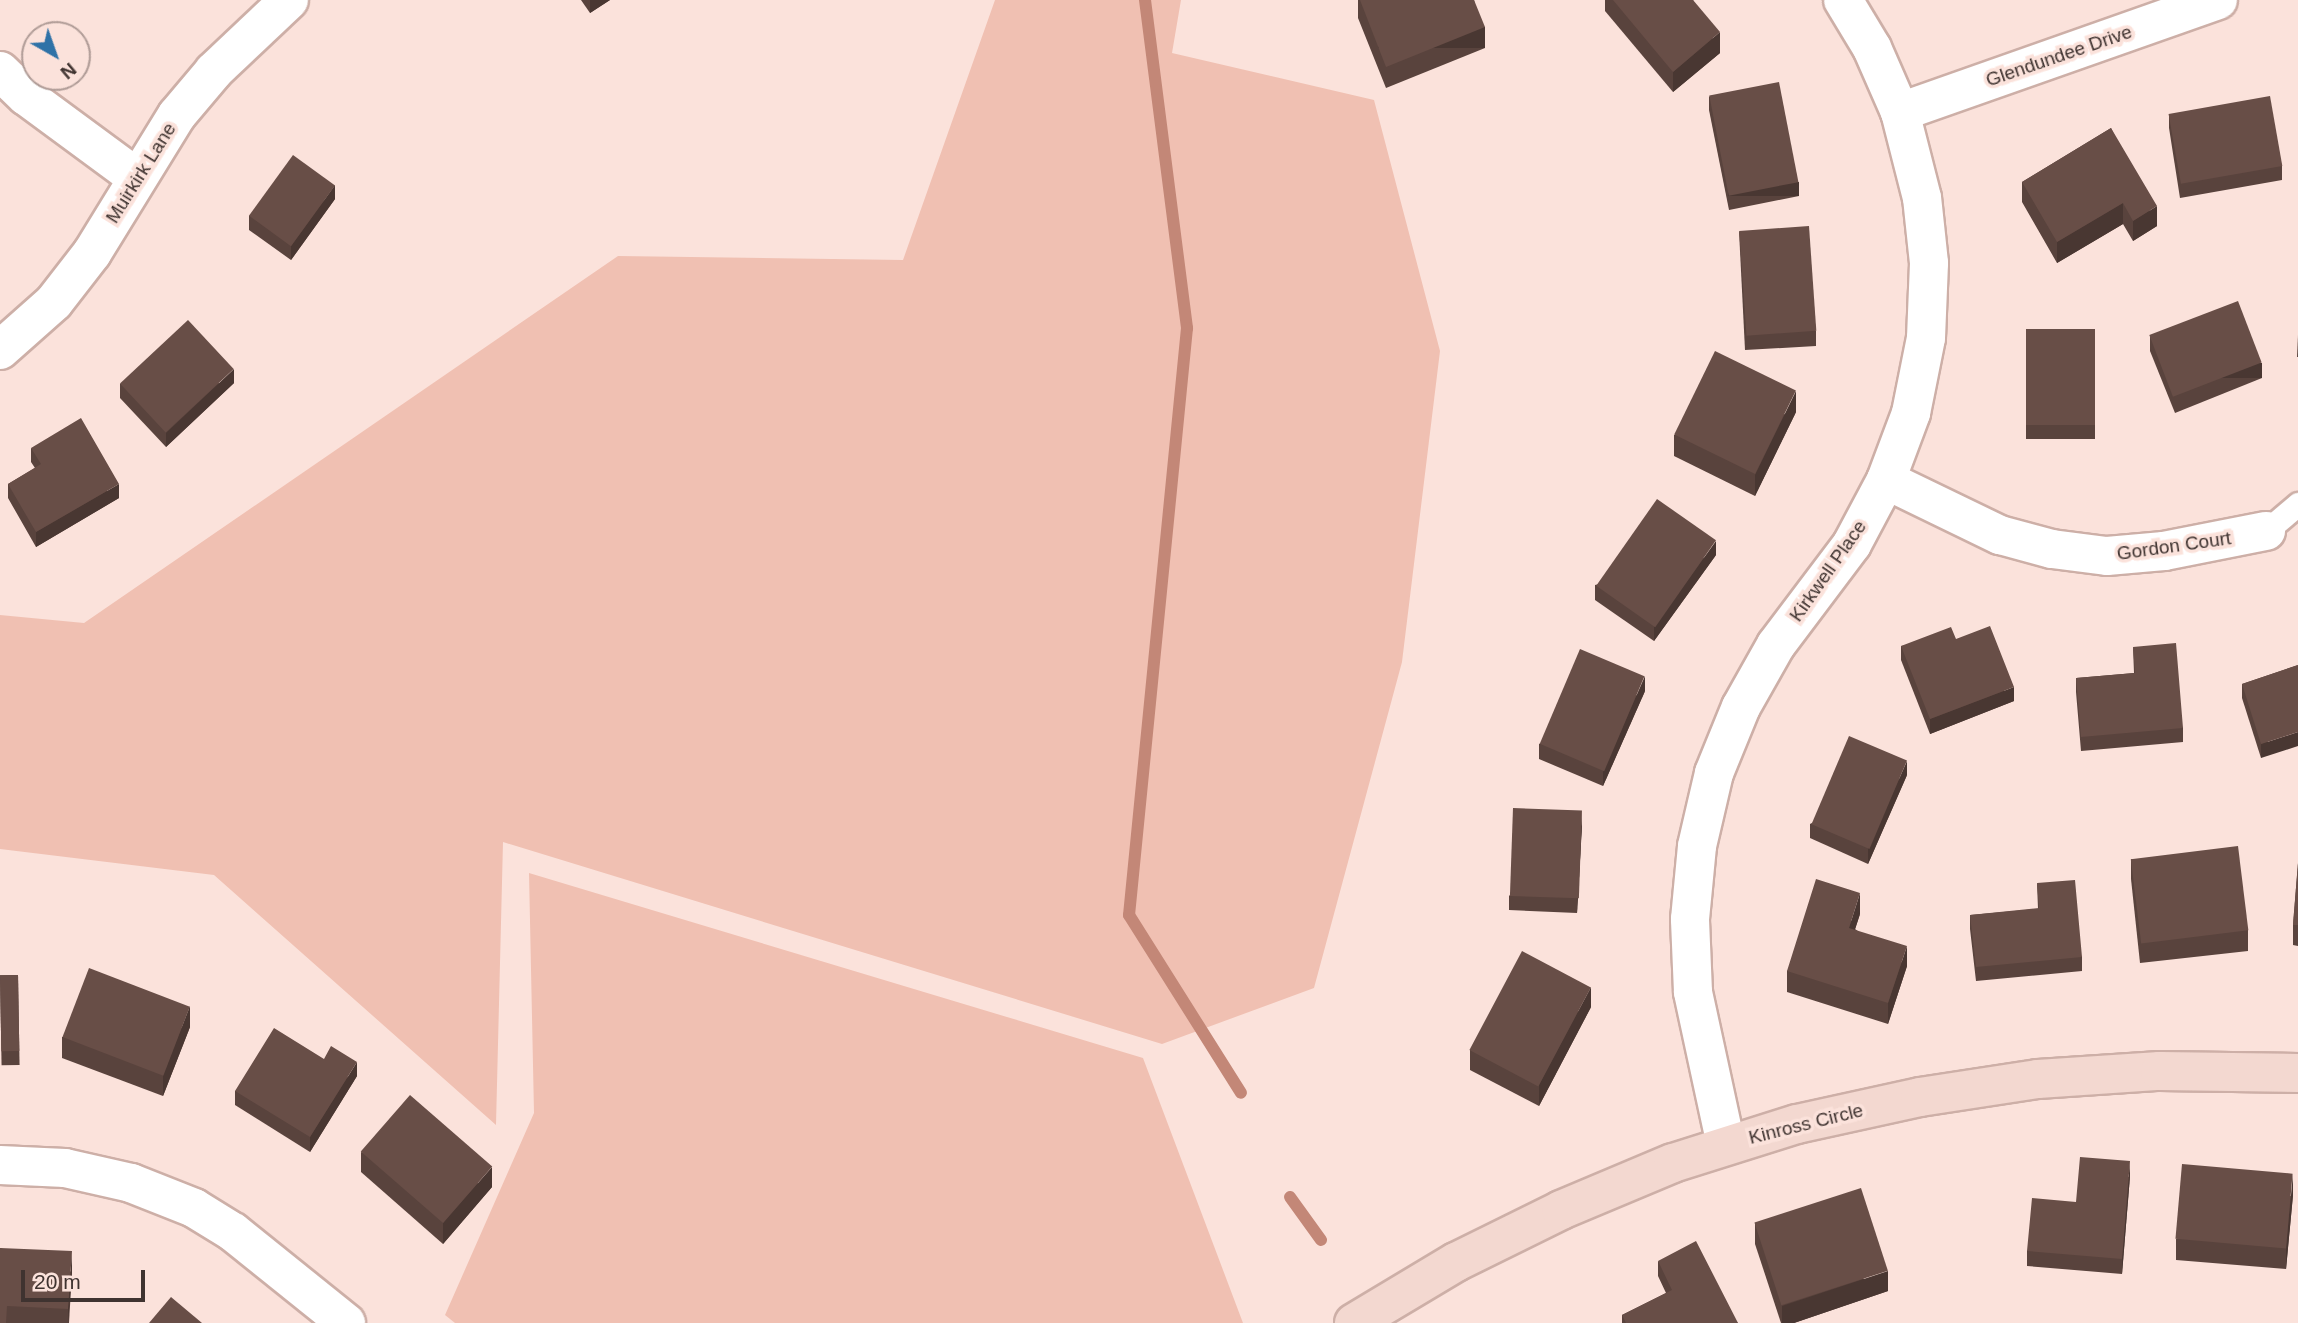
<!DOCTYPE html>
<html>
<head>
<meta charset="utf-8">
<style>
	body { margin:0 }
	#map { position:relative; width:2298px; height:1323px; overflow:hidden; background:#fbe2db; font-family:Arial,sans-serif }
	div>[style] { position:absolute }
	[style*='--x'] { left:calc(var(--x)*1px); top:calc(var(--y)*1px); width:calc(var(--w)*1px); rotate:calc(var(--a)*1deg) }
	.green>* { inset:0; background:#f0c0b2 }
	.stream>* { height:12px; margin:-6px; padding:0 6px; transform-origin:6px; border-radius:6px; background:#c38777 }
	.roads { filter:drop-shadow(2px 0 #cdafa7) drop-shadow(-2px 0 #cdafa7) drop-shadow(0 2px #cdafa7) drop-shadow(0 -2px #cdafa7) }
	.lane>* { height:23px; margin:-11.5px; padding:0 11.5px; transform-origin:11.5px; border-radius:11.5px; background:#fff }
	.street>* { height:38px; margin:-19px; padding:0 19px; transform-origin:19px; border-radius:19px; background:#fff }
	.secondary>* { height:38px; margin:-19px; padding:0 19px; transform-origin:19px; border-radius:19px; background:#f3d8d0 }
	.wall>* { inset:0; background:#59433d; transform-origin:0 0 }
	.shaded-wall>* { inset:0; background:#493732; transform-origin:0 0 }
	.building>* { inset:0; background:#684e47; transform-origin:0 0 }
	span { translate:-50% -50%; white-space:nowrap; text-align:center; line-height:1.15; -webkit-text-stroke:7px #fbe2db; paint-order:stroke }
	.street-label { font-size:19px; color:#3f3330 }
	.north { position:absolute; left:21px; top:21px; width:70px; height:70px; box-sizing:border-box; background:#fbe2db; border:2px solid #b09c97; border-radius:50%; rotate:140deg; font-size:19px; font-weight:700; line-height:28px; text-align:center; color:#3f3330 }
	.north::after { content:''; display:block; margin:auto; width:24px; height:32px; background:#2f72a7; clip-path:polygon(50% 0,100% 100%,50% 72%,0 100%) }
	.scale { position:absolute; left:21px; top:1270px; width:124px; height:32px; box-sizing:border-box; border:4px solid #3f3330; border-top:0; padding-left:9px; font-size:21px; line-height:24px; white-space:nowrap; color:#3f3330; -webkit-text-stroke:5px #fbe2db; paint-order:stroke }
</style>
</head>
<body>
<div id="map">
	<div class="green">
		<i style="clip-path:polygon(995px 0,1181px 0,1172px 53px,1374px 100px,1440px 351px,1402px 662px,1314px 988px,1162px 1044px,503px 842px,496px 1125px,214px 875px,0 849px,0 615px,84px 623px,618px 256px,903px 260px)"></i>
		<i style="clip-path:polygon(529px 873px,1143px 1058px,1243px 1323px,455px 1323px,445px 1315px,534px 1113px)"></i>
	</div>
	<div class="stream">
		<i style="--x:1145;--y:0;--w:331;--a:82.7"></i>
		<i style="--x:1187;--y:328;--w:590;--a:95.64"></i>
		<i style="--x:1129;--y:915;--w:210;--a:57.8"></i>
		<i style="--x:1290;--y:1197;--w:53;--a:54.2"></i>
	</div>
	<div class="roads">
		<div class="lane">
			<i style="--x:2266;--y:531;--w:42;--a:-40.2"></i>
		</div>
		<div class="street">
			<i style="--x:0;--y:71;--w:36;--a:44"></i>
			<i style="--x:26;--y:96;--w:137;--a:36.4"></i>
			<i style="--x:1900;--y:112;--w:337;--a:-19.4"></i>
			<i style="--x:0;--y:350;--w:72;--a:-41.6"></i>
			<i style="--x:54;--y:302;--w:62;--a:-52.2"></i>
			<i style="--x:92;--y:253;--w:162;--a:-58.4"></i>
			<i style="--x:177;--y:115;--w:57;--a:-49.9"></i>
			<i style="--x:214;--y:71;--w:103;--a:-43.4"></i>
			<i style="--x:1886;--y:480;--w:127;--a:25.8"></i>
			<i style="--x:2000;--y:535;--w:54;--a:15.1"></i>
			<i style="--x:2052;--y:549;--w:55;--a:7.3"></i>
			<i style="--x:2107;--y:556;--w:57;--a:-5"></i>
			<i style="--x:2164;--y:551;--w:104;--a:-11.1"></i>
			<i style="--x:1726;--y:1145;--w:157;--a:-102.2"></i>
			<i style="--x:1693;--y:992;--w:73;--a:-92.4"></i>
			<i style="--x:1690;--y:919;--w:73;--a:-84.5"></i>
			<i style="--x:1697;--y:846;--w:75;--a:-76.9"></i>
			<i style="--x:1714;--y:773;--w:71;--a:-67.8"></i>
			<i style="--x:1741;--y:707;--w:71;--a:-60.6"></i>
			<i style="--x:1776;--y:645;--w:126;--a:-53"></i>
			<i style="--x:1852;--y:544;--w:72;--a:-62"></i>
			<i style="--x:1886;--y:480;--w:72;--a:-69.5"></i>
			<i style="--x:1911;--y:413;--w:76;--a:-78.7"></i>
			<i style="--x:1926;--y:338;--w:75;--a:-87.7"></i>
			<i style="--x:1929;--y:263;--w:65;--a:-96.1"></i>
			<i style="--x:1922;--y:198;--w:89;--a:-104.3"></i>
			<i style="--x:1900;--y:112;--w:70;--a:-113.6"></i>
			<i style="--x:1872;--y:48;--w:56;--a:-121.1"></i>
			<i style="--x:0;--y:1165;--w:65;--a:2.6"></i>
			<i style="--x:65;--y:1168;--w:68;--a:12.8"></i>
			<i style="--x:131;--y:1183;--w:68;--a:21.6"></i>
			<i style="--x:194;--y:1208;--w:46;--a:31.6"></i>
			<i style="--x:233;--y:1232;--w:145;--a:38.8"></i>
		</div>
		<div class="secondary">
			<i style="--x:1354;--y:1323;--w:119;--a:-30.9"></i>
			<i style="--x:1456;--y:1262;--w:117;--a:-26.3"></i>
			<i style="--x:1561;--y:1210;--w:121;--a:-22.8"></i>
			<i style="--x:1673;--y:1163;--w:130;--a:-17.5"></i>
			<i style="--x:1797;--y:1124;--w:126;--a:-12.4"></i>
			<i style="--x:1920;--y:1097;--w:119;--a:-8.7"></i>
			<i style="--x:2038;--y:1079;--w:122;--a:-3.8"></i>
			<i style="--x:2160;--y:1071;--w:138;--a:0.8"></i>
		</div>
	</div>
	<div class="wall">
		<i style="clip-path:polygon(581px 0,610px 0,590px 13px)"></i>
		<i style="clip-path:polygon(1358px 0,1474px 0,1485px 48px,1386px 88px,1358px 18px)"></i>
		<i style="clip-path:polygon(1605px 0,1693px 0,1720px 53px,1673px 92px,1605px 11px)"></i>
		<i style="clip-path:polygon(1709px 96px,1799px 196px,1729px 210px,1709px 110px)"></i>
		<i style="clip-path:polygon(2169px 114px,2282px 166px,2282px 180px,2180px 198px,2169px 128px)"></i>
		<i style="clip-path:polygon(2111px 128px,2157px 226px,2133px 241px,2123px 224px,2057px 263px,2022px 202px,2022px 182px)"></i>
		<i style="clip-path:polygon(335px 199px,291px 260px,249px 230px,249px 216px)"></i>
		<i style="clip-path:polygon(1739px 231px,1816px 331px,1816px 346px,1745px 350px)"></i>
		<i style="left:2026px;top:329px;width:69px;height:110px"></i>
		<i style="clip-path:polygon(2298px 335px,2298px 357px,2297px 357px)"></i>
		<i style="clip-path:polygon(2150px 336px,2262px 378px,2175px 413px,2150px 351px)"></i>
		<i style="clip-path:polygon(234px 383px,166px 447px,120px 398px,120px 384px)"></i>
		<i style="clip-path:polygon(1796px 412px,1755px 496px,1674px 456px,1674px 435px)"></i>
		<i style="clip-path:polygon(31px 448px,119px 498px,36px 547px,8px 498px,8px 484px,35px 468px,31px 462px)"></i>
		<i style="clip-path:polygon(1716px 555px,1654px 641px,1595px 600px,1595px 585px)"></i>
		<i style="clip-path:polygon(1956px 639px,2014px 701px,1930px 734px,1901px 660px,1901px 646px)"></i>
		<i style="clip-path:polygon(2133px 647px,2183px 728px,2183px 742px,2081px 751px,2076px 692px,2076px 678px,2134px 673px)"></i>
		<i style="clip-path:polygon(2298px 665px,2261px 758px,2242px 698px,2242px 684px)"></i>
		<i style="clip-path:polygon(1645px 691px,1603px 786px,1539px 759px,1539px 744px)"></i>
		<i style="clip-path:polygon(1907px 775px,1868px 864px,1810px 838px,1810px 824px)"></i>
		<i style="clip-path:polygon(1582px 825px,1577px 913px,1509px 910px,1509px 896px)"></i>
		<i style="clip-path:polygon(2131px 859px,2248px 930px,2248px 951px,2140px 963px,2131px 879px)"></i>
		<i style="clip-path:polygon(2298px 863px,2298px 946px,2293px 945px,2293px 925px)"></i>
		<i style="clip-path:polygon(2037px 883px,2082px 957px,2082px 971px,1976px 981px,1970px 929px,1970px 915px,2038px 909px)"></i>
		<i style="clip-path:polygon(1860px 914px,1855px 929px,1907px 966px,1888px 1024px,1787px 992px,1787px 971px)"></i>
		<i style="left:18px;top:975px;width:90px;height:18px;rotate:89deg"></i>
		<i style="clip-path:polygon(1591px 1007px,1539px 1106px,1470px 1070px,1470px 1050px)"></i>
		<i style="clip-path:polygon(190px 1027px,163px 1096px,62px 1058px,62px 1037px)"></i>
		<i style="clip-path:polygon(357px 1076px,310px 1152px,235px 1105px,235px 1091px)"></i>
		<i style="clip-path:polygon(361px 1152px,492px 1187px,443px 1244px,361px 1172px)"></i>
		<i style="clip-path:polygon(2130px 1176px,2122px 1274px,2027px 1266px,2027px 1251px,2076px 1202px)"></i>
		<i style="clip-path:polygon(2293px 1195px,2286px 1269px,2176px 1260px,2176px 1239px)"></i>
		<i style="clip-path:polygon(1755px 1223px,1888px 1291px,1794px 1323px,1781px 1323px,1755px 1244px)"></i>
		<i style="clip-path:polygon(0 1248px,72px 1272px,69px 1323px,0 1323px)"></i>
		<i style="clip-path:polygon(1658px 1261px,1738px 1323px,1622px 1323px,1622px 1315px,1666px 1293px,1658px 1276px)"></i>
	</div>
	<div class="shaded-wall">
		<i style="clip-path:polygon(590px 0,610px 0,590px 13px)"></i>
		<i style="left:1485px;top:27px;width:21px;height:107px;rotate:90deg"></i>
		<i style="clip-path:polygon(1720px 32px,1720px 53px,1673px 92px,1673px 72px)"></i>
		<i style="left:1799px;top:182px;width:14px;height:71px;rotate:90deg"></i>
		<i style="clip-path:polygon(335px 185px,335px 199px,291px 260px,291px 246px)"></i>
		<i style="clip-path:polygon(2123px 203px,2123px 224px,2057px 263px,2057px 242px)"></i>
		<i style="clip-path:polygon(2157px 206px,2157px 226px,2133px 241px,2133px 221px)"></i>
		<i style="left:2262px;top:363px;width:15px;height:94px;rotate:90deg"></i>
		<i style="clip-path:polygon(234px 369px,234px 383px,166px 447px,166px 433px)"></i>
		<i style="clip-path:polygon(1796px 391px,1796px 412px,1755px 496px,1755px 475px)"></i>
		<i style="clip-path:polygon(119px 484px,119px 498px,36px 547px,36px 532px)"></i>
		<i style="clip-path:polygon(1716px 541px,1716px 555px,1654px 641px,1654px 627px)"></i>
		<i style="clip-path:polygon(1645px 676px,1645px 691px,1603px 786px,1603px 772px)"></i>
		<i style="clip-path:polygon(2014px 687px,2014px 701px,1930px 734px,1930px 719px)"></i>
		<i style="clip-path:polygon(2298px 732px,2298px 746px,2261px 758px,2261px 744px)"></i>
		<i style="clip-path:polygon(1907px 761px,1907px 775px,1868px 864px,1868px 849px)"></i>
		<i style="clip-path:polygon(1582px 811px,1582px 825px,1577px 913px,1577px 899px)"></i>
		<i style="clip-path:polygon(1860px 893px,1860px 914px,1849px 948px,1849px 928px)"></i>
		<i style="clip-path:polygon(1907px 946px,1907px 966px,1888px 1024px,1888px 1003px)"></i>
		<i style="clip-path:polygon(1591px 987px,1591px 1007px,1539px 1106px,1539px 1085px)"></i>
		<i style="clip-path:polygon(190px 1006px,190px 1027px,163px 1096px,163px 1075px)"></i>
		<i style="clip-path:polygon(357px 1062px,357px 1076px,310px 1152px,310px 1137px)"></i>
		<i style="clip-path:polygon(2130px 1161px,2130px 1176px,2122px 1274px,2122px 1259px)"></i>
		<i style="clip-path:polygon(492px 1167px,492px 1187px,443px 1244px,443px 1223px)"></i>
		<i style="clip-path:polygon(2293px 1174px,2293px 1195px,2286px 1269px,2286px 1248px)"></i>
		<i style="clip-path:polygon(72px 1251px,72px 1272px,68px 1323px,68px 1309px)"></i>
		<i style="clip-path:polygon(1888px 1271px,1888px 1291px,1794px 1323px,1782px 1323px,1782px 1306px)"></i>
	</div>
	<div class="building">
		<i style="clip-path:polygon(1360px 0,1474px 0,1485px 27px,1386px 67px)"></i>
		<i style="clip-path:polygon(1613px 0,1693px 0,1720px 32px,1673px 72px)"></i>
		<i style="left:1779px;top:82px;width:102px;height:71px;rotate:79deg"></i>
		<i style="left:2270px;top:96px;width:71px;height:103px;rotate:80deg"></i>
		<i style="clip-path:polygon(2111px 128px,2157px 206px,2133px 221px,2123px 203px,2057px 242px,2022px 182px)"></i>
		<i style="left:293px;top:155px;width:52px;height:75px;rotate:36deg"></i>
		<i style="left:1809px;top:226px;width:105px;height:70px;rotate:86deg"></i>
		<i style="left:2238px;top:301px;width:66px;height:95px;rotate:69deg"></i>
		<i style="left:188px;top:320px;width:67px;height:93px;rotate:47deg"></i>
		<i style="left:2026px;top:329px;width:69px;height:96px"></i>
		<i style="left:1715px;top:351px;width:90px;height:93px;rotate:26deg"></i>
		<i style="clip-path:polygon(81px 418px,119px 484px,36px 532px,8px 484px,41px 464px,31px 448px)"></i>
		<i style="left:1657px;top:499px;width:72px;height:106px;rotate:35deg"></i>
		<i style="clip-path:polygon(1990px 626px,2014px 687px,1930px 719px,1901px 646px,1951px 627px,1956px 639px)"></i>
		<i style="clip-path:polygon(2176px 643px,2183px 728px,2081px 737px,2076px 678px,2135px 673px,2133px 647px)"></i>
		<i style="left:1580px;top:649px;width:70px;height:103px;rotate:23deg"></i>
		<i style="clip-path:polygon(2298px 665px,2298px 732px,2261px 744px,2242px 684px)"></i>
		<i style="left:1849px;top:736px;width:63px;height:96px;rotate:23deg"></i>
		<i style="left:1513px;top:808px;width:69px;height:88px;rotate:2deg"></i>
		<i style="left:2238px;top:846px;width:85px;height:108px;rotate:83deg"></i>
		<i style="clip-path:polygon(2298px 863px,2298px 925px,2293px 925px)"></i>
		<i style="clip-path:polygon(1816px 879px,1860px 893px,1849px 928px,1907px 946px,1888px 1003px,1787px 971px)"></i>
		<i style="clip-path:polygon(2075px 880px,2082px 957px,1976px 967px,1970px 915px,2039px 908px,2037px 883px)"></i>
		<i style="left:1522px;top:951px;width:78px;height:112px;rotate:28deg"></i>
		<i style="left:89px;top:968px;width:108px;height:74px;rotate:21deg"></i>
		<i style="left:18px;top:975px;width:76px;height:18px;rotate:89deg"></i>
		<i style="clip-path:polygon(274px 1028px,324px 1059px,331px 1046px,357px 1062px,310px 1137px,235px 1091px)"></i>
		<i style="left:410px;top:1095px;width:109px;height:75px;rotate:41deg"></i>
		<i style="clip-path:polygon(2080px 1157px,2130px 1161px,2122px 1259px,2027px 1251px,2032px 1198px,2076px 1202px)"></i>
		<i style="left:2182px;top:1164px;width:111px;height:75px;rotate:5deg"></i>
		<i style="left:1861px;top:1188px;width:87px;height:112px;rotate:72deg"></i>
		<i style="clip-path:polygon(1696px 1241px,1738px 1323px,1626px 1323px,1622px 1315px,1672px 1290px,1658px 1261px)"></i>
		<i style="clip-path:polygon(0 1248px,72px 1251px,68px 1309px,7px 1306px,6px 1323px,0 1323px)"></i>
		<i style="clip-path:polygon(171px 1297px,202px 1323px,149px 1323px)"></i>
	</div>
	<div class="street-label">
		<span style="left:2059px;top:56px;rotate:-19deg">Glendundee Drive</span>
		<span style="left:141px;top:173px;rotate:-58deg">Muirkirk Lane</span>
		<span style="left:2174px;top:546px;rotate:-8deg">Gordon Court</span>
		<span style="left:1828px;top:571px;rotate:-55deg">Kirkwell Place</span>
		<span style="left:1806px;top:1124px;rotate:-14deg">Kinross Circle</span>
	</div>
	<div class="north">N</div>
	<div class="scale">20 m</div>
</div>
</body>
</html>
